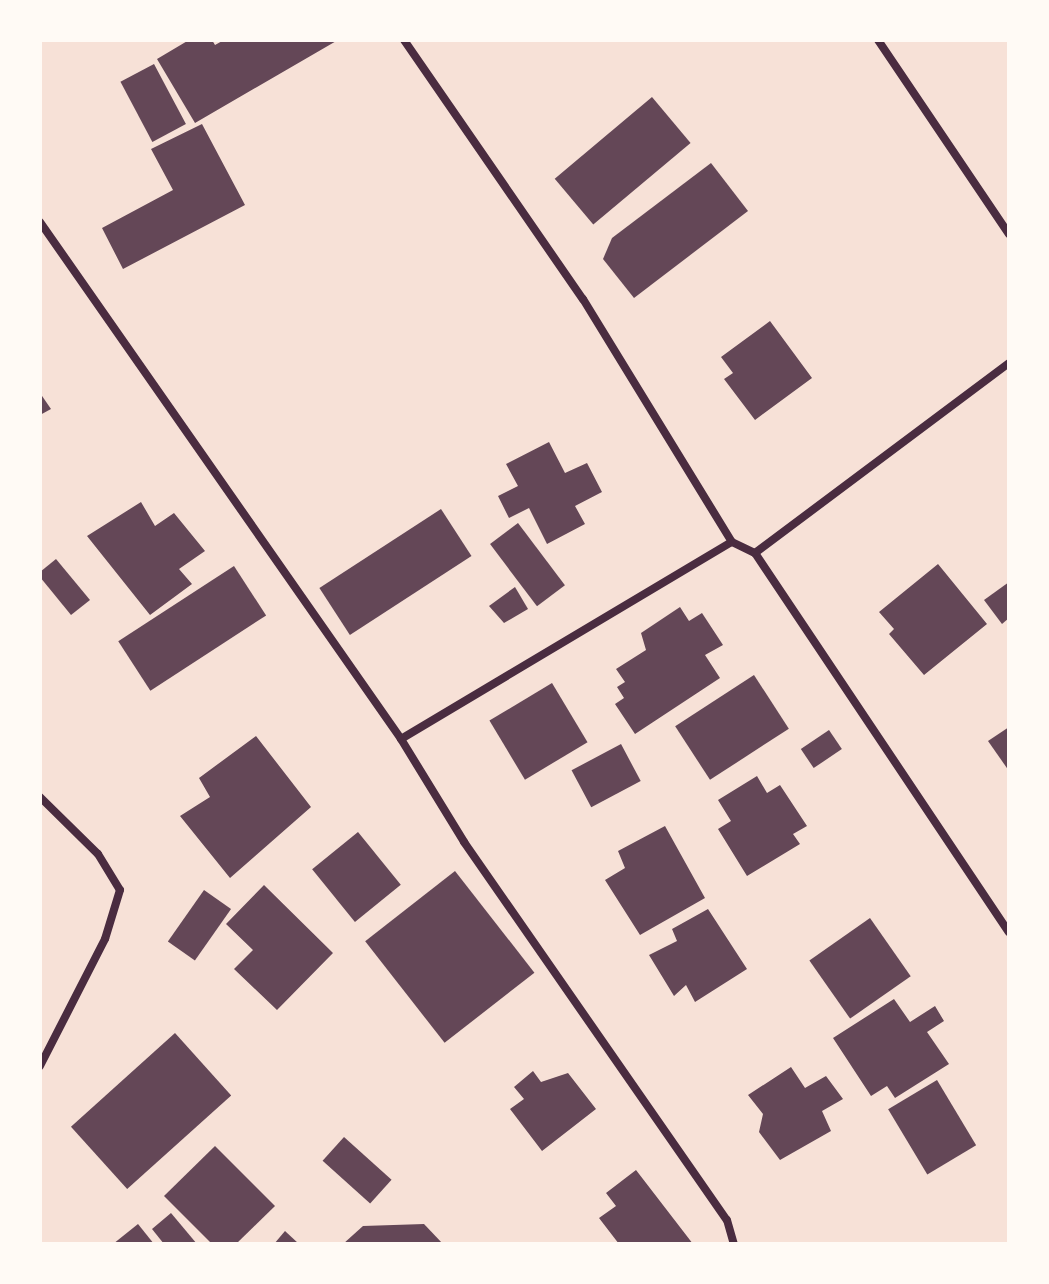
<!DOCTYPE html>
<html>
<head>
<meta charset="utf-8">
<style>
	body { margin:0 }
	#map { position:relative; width:1049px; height:1284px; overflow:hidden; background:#f7e1d7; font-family:"Asap Condensed",sans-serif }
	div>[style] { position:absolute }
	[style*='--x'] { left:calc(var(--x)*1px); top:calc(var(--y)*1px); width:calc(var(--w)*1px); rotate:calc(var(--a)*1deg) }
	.building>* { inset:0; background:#644757; transform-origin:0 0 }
	.minor>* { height:8px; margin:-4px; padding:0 4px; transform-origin:4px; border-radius:4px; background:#4a2c40 }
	span { translate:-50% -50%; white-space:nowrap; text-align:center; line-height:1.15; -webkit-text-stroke:7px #fffaf5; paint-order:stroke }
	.frame { position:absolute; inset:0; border:42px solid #fffaf5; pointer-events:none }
</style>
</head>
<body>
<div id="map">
	<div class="building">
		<i style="clip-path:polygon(189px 40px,212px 40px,215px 45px,224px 40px,338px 40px,195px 123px,157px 59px)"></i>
		<i style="left:154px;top:64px;width:68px;height:38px;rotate:62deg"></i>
		<i style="left:652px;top:97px;width:60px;height:127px;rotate:50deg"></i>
		<i style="clip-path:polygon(202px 124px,245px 205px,123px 269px,102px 228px,173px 190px,151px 149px)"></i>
		<i style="clip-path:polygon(711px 163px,748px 211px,634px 298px,603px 259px,612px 238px)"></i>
		<i style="clip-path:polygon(770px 321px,812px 378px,755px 420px,724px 379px,733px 373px,721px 357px)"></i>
		<i style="clip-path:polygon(40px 393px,51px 409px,40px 415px)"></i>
		<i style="clip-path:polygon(549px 442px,565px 473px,587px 463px,602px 492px,575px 506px,585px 524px,547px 544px,529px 508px,509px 518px,498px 496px,518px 486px,506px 464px)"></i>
		<i style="clip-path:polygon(141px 502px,155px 526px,174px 513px,205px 551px,179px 569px,192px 584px,150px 615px,87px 536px)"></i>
		<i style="left:441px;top:509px;width:56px;height:145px;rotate:57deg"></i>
		<i style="left:518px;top:523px;width:78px;height:35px;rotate:53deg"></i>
		<i style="clip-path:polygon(56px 559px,90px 600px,71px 615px,40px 577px,40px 572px)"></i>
		<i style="clip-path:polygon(938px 564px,987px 624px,924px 675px,889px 634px,894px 629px,879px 612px)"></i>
		<i style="left:234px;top:566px;width:59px;height:138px;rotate:57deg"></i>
		<i style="clip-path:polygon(1009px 582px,1009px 618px,1002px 624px,984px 600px)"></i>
		<i style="clip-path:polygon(515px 587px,528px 609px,504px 623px,489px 606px)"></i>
		<i style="clip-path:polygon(680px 607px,689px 621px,702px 613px,723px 645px,705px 655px,720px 678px,635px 734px,615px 704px,624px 698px,617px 687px,625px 682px,616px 669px,646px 650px,641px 633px)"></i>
		<i style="left:754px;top:675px;width:64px;height:94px;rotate:57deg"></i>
		<i style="left:552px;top:683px;width:69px;height:73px;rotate:59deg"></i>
		<i style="clip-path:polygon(1009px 727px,1009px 771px,988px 741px)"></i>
		<i style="left:829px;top:730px;width:23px;height:34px;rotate:56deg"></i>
		<i style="clip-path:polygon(256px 736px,311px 807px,230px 878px,180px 816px,210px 797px,199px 778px)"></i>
		<i style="left:621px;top:744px;width:42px;height:56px;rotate:62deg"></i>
		<i style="clip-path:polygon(757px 776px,767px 793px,780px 785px,807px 826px,793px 834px,800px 844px,747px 876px,718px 829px,731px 821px,718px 800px)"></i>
		<i style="clip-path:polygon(665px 826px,705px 898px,640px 935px,605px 880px,625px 868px,618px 851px)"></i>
		<i style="left:358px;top:832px;width:68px;height:59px;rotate:51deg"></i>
		<i style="left:455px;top:871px;width:129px;height:114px;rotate:52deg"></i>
		<i style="clip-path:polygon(264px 885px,333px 953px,277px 1010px,234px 969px,253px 950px,226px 924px)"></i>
		<i style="left:204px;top:890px;width:33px;height:63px;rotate:35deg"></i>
		<i style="clip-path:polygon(708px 909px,747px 969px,695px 1002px,686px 985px,674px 996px,649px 955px,677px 941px,672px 929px)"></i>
		<i style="left:870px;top:918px;width:71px;height:74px;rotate:55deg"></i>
		<i style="clip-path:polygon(894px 999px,910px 1022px,935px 1006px,944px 1021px,927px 1032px,949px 1064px,895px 1098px,887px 1086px,871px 1096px,833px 1038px)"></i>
		<i style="left:175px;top:1033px;width:84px;height:140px;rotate:48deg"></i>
		<i style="clip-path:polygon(791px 1067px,805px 1088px,826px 1076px,843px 1099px,822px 1111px,831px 1131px,780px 1160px,759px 1132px,763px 1114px,748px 1095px)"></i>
		<i style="clip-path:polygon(533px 1071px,541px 1082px,568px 1073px,596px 1109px,542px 1151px,510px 1109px,524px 1099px,514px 1087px)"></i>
		<i style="left:937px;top:1080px;width:76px;height:57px;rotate:59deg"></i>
		<i style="left:344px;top:1137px;width:64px;height:32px;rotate:42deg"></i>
		<i style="clip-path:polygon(215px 1146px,275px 1206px,236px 1244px,212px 1244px,164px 1196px)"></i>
		<i style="clip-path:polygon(636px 1170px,693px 1244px,619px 1244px,599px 1218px,616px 1206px,606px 1193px)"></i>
		<i style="clip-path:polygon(171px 1213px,197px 1244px,164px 1244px,152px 1229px)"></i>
		<i style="clip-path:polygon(138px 1224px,154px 1244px,113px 1244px)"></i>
		<i style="clip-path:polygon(424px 1224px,443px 1244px,343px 1244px,363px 1226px)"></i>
		<i style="clip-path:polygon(285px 1231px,299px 1244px,274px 1244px)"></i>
	</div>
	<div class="minor">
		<i style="--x:404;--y:40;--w:315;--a:55.4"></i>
		<i style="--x:583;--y:299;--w:285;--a:58.5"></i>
		<i style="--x:732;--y:542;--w:25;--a:26"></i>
		<i style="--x:755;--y:553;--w:456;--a:56.2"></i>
		<i style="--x:878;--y:40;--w:234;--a:56"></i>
		<i style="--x:40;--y:222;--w:631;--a:55.07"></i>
		<i style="--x:401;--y:739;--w:121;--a:58.5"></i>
		<i style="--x:464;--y:842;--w:460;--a:55.2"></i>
		<i style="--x:727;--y:1220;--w:25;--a:74"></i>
		<i style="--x:755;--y:553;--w:317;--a:-36.8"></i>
		<i style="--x:401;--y:739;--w:385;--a:-30.8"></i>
		<i style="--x:40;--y:797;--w:81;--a:44.5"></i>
		<i style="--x:98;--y:854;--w:42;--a:58.6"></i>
		<i style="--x:120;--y:890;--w:51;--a:107"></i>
		<i style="--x:105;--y:939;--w:143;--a:117.1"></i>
	</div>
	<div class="frame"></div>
</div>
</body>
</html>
